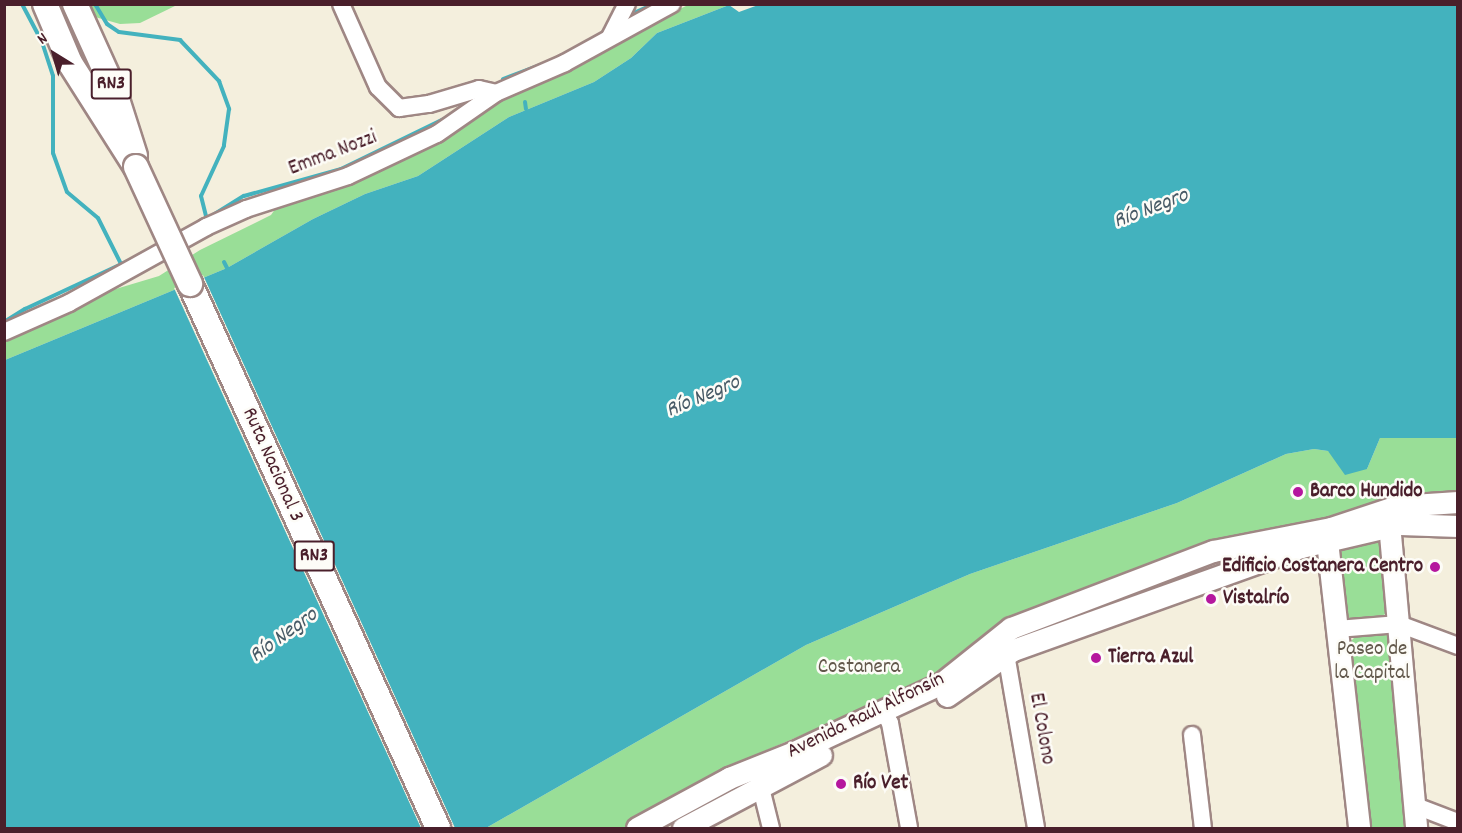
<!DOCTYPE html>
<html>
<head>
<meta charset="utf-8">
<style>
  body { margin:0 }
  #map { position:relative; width:1462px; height:833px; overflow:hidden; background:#f4efdd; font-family:Dekko,sans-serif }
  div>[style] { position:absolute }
  .green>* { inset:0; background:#99de97 }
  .water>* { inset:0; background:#43b2be }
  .pier>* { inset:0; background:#f4efdd }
  .stream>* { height:4px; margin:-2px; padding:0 2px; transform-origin:2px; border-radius:2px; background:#43b2be }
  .roads { filter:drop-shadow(2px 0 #9f8784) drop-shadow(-2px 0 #9f8784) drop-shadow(0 2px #9f8784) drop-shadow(0 -2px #9f8784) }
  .minor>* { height:16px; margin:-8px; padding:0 8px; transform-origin:8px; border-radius:8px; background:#fff }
  .major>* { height:21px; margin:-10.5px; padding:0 10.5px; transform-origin:10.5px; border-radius:10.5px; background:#fff }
  .highway>* { height:24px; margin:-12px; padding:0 12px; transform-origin:12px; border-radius:12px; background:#fff }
  .bridges { filter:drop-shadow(2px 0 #9f8784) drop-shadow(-2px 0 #9f8784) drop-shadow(0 2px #9f8784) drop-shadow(0 -2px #9f8784) }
  .highway-bridge>* { height:24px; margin:-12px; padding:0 12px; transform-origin:12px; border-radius:12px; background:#fff }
  .dots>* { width:16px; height:16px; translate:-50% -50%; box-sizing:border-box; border:3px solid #fdfcf7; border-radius:50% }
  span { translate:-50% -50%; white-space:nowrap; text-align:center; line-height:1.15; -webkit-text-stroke:5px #fdfcf7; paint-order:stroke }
  .shield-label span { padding:2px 4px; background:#fdfcf7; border:2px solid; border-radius:4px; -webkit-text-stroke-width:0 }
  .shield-label { font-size:20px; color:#4a1f2b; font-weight:700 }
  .street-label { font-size:21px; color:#4a1f2b }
  .poi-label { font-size:21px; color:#4a1f2b; font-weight:700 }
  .left { translate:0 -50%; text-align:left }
  .right { translate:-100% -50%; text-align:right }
  .park-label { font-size:21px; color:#62584b }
  .water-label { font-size:22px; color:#475a66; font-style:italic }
  .frame { position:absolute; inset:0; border:6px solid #4a1f2b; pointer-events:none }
  .north { position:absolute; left:24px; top:24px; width:60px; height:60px; -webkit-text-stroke:4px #fdfcf7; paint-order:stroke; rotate:323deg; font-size:16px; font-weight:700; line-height:24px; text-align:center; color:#4a1f2b }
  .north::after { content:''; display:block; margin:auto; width:21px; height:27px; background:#4a1f2b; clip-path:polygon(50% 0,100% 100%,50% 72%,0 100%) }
</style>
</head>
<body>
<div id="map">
  <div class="green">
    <i style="clip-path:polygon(56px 5px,66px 5px,108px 94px,99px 98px)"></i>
    <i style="clip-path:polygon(89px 5px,177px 5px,140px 23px,120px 24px,95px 17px)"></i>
    <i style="clip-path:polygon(688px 5px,729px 5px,657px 33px,631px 58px,594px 82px,509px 117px,418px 176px,365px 194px,313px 219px,227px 268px,5px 360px,5px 335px,69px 303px,159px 276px,200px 250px,271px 215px,280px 202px)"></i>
    <i style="clip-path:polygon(1380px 438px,1457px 438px,1457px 495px,1440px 494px,1010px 621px,939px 677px,755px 755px,624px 828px,486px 828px,806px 645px,970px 574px,1177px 503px,1286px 454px,1314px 449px,1328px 451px,1367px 469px)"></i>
    <i style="clip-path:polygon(1380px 538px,1388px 612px,1379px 618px,1350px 619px,1344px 610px,1341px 552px,1345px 546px)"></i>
    <i style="clip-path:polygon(1383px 632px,1391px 637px,1407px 828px,1368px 828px,1348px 644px,1357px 635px)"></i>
  </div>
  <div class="water">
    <i style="clip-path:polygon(761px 4px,1457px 5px,1457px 438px,1380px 438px,1367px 469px,1345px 475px,1328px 451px,1314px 449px,1286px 454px,1177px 503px,970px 574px,806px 645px,486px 828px,5px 828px,5px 360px,227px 268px,313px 219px,365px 194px,418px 176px,509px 117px,594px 82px,631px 58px,657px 33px,729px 5px,739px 12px)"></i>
  </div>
  <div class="pier">
    <i style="clip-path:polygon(203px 275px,455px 828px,421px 828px,174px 288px)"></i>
  </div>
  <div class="stream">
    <i style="left:22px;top:4px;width:43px;rotate:62.2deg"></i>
    <i style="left:42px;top:42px;width:36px;rotate:72deg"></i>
    <i style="left:53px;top:76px;width:77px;rotate:90deg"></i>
    <i style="left:53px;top:153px;width:41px;rotate:70.3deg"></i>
    <i style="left:67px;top:192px;width:40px;rotate:40deg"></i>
    <i style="left:98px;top:218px;width:51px;rotate:63.4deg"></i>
    <i style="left:95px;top:4px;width:23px;rotate:59deg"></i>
    <i style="left:107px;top:24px;width:14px;rotate:34deg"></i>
    <i style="left:119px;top:32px;width:62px;rotate:7.5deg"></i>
    <i style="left:180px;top:40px;width:57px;rotate:46.4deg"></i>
    <i style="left:219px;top:81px;width:30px;rotate:70deg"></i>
    <i style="left:229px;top:109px;width:37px;rotate:98deg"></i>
    <i style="left:224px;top:146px;width:55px;rotate:114.7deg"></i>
    <i style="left:201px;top:196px;width:25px;rotate:76deg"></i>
    <i style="left:636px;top:12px;width:20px;rotate:-24deg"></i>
    <i style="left:503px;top:79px;width:48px;rotate:-20.7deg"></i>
    <i style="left:525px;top:102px;width:7px;rotate:82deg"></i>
    <i style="left:213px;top:215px;width:36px;rotate:-32deg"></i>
    <i style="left:244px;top:196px;width:101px;rotate:-15.6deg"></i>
    <i style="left:341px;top:169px;width:117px;rotate:-25.9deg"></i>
    <i style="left:224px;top:262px;width:7px;rotate:63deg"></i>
    <i style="left:4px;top:322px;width:25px;rotate:-32deg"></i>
    <i style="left:25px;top:309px;width:116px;rotate:-25deg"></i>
  </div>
  <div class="roads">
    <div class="minor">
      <i style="left:341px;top:4px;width:91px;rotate:66deg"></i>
      <i style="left:378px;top:87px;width:30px;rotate:45deg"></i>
      <i style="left:399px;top:108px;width:30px;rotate:-8deg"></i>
      <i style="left:429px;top:104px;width:52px;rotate:-16.7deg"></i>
      <i style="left:479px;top:89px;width:17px;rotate:13deg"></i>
      <i style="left:610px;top:37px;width:37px;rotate:-63deg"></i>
      <i style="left:4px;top:332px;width:71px;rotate:-24deg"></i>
      <i style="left:69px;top:303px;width:157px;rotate:-29deg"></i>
      <i style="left:206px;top:227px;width:44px;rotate:-24.2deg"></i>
      <i style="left:246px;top:209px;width:107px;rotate:-17.9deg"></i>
      <i style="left:348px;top:176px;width:98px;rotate:-25.3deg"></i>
      <i style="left:437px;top:134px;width:72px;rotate:-34.8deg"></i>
      <i style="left:496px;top:93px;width:75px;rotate:-23.5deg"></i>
      <i style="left:565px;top:63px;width:122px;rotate:-28.9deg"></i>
      <i style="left:1337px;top:629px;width:62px;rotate:-4.6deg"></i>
      <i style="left:1399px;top:624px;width:63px;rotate:20.4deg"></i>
      <i style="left:999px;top:647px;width:10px;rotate:45deg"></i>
      <i style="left:1006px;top:654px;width:177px;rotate:80.2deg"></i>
      <i style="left:883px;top:711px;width:14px;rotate:60deg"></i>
      <i style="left:890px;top:723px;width:107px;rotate:79.7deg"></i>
      <i style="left:1192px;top:735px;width:94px;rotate:83.3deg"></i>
      <i style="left:758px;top:776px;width:54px;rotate:76deg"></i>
      <i style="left:1416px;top:806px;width:45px;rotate:20.9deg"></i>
    </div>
    <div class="major">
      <i style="left:1388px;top:512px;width:317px;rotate:84.9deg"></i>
      <i style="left:1331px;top:529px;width:13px;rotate:108deg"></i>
      <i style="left:1327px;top:541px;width:289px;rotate:83.6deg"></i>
      <i style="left:947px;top:696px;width:80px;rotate:-34.9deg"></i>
      <i style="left:1013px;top:650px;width:306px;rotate:-19.7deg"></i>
      <i style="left:1301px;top:547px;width:102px;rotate:-13.1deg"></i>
      <i style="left:1400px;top:524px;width:58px;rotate:2deg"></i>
      <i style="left:637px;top:828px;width:105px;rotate:-28.5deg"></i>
      <i style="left:729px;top:778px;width:70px;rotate:-21.8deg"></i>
      <i style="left:794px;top:752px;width:163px;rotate:-25deg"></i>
      <i style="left:942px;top:683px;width:88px;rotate:-38.6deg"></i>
      <i style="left:1011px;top:628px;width:216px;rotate:-20.9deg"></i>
      <i style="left:1213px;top:551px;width:120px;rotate:-11deg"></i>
      <i style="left:1331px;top:528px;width:70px;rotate:-18.4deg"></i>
      <i style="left:1397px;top:506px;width:61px;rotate:-3.8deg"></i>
      <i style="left:683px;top:828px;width:156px;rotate:-27.9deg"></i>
    </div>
    <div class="highway">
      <i style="left:45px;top:4px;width:64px;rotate:67deg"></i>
      <i style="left:70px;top:63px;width:123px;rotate:57.6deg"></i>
      <i style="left:75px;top:4px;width:94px;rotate:65.6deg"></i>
      <i style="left:114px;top:90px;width:69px;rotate:72.3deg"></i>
      <i style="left:190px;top:284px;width:598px;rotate:65.49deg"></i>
    </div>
  </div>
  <div class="bridges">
    <div class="highway-bridge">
      <i style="left:136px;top:167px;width:129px;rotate:65.2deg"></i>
    </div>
  </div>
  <div class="dots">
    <i style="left:1298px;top:492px;background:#b5179e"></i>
    <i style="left:1435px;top:567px;background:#b5179e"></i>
    <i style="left:1211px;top:599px;background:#b5179e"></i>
    <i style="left:1096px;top:658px;background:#b5179e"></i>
    <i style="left:841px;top:784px;background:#b5179e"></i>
  </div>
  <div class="shield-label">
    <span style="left:111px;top:84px">RN3</span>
    <span style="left:314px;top:556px">RN3</span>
  </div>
  <div class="street-label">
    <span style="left:333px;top:154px;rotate:-21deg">Emma Nozzi</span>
    <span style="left:272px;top:465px;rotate:66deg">Ruta Nacional 3</span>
    <span style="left:866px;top:716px;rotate:-26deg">Avenida Raúl Alfonsín</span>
    <span style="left:1041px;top:729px;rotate:80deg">El Colono</span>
  </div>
  <div class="poi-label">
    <span class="left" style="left:1310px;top:492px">Barco Hundido</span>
    <span class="right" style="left:1423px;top:567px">Edificio Costanera Centro</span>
    <span class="left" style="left:1223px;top:599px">Vistalrío</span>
    <span class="left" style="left:1108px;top:658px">Tierra Azul</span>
    <span class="left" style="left:853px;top:784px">Río Vet</span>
  </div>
  <div class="park-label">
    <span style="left:1372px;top:662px">Paseo de<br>la Capital</span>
    <span style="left:859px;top:668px">Costanera</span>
  </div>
  <div class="water-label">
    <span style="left:1151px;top:209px;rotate:-21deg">Río Negro</span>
    <span style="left:703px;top:397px;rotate:-23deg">Río Negro</span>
    <span style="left:284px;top:636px;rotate:-36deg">Río Negro</span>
  </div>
  <div class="frame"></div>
  <div class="north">N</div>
</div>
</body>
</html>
